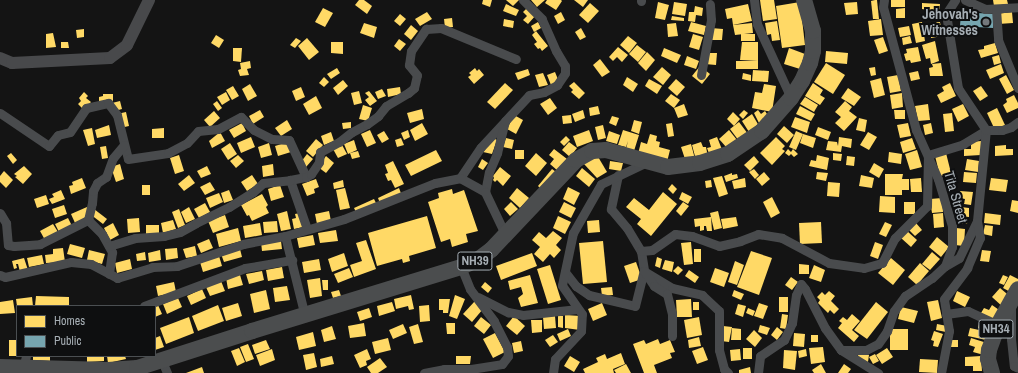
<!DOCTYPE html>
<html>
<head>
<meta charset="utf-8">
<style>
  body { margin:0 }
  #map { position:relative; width:1018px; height:373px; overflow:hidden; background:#141414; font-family:"Archivo Narrow",sans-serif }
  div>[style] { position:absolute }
  .homes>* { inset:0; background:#ffd966 }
  .public>* { inset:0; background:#76a5af }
  .street>* { height:9px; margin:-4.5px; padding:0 4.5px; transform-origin:4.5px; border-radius:4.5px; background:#494b4d }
  .secondary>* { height:12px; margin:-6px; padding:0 6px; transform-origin:6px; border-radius:6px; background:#48494b }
  .highway>* { height:16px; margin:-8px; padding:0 8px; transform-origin:8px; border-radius:8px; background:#4b4d4e }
  .dots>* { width:11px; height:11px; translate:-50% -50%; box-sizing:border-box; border:2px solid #0e0f10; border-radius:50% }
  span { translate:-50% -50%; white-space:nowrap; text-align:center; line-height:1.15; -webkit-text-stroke:4px #0e0f10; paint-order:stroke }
  .shield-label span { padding:1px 3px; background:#0e0f10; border:1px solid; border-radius:3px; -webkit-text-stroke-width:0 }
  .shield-label { font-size:13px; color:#a6aeb4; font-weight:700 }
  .poi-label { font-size:14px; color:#a6aeb4; font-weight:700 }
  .right { translate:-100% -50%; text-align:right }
  .street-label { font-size:14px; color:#a6aeb4 }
  .legend { position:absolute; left:16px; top:305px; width:140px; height:52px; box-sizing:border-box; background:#0e0f10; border:1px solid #4b4f52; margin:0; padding:5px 7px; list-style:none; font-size:12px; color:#a6aeb4 }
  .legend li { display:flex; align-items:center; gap:8px; height:20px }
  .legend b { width:20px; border:1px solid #4b4f52 }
</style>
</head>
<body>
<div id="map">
  <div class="homes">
    <i style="clip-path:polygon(359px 0,364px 0,372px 6px,367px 14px,355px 5px)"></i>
    <i style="clip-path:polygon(483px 0,492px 0,490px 7px,482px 4px)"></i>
    <i style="clip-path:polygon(506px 0,519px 0,513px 6px)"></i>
    <i style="clip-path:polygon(531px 0,545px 0,537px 7px)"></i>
    <i style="clip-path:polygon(547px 0,561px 0,562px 1px,556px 10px,545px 3px)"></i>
    <i style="clip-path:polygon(574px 0,588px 0,583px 7px)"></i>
    <i style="clip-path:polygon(760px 0,774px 0,777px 19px,763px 21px)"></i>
    <i style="clip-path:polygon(875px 0,877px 0,879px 19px,873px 19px,871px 1px)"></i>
    <i style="clip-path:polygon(891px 0,905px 0,905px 7px,891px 7px)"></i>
    <i style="clip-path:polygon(993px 0,1007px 0,1008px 4px,994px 6px)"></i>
    <i style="clip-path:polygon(658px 2px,669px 5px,665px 20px,655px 18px)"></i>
    <i style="clip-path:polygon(674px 2px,687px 4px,685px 16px,672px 14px)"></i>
    <i style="clip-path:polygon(800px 2px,805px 45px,782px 48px,776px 6px)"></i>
    <i style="clip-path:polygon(857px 2px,858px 14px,846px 15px,844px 3px)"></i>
    <i style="clip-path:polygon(590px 3px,599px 11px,588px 23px,579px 15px)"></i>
    <i style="clip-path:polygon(922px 3px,940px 4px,939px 15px,927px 14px,928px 10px,922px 9px)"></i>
    <i style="clip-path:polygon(506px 4px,519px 10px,516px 16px,503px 11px)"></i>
    <i style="clip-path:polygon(748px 4px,752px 21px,733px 25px,732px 18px,727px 19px,725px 9px)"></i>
    <i style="clip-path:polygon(695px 6px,703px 8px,702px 16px,696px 15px,695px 22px,688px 21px,689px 12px,694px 12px)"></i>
    <i style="clip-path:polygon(528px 7px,536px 15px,528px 24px,523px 20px,527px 16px,523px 12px)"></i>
    <i style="clip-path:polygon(323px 8px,333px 13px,325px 27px,315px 22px)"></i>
    <i style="clip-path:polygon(905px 8px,905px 18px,896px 18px,896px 9px)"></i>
    <i style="clip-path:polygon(427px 12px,432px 19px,420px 26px,415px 19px)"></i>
    <i style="clip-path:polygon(561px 12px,565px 20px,558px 24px,554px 16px)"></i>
    <i style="clip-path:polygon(1012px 12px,1013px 23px,998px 24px,997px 14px)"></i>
    <i style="clip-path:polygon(400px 14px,406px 19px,400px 26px,394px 21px)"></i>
    <i style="clip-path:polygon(672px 16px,684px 18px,684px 21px,671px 20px)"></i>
    <i style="clip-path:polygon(452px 18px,453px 27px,445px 28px,444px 19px)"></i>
    <i style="clip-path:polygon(504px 19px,514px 21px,513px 28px,503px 26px)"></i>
    <i style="clip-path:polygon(881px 19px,883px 35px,870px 36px,868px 21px)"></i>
    <i style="clip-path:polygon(777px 21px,780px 40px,772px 41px,771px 34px,767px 35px,765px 23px)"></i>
    <i style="clip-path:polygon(538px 22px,541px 28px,534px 32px,531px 26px)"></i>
    <i style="clip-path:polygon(691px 22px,706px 26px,704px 35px,688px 31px)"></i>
    <i style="clip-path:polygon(922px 22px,925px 41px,916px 43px,912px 24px)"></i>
    <i style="clip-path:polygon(940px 22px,942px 36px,931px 38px,930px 23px)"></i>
    <i style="clip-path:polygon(364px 23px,377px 27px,374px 38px,360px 33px)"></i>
    <i style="clip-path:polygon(676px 23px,678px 36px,668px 37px,667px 24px)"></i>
    <i style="clip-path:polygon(752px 23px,753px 33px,735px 35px,733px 25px)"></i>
    <i style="clip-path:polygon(411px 25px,418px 31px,411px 40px,404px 34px)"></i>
    <i style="clip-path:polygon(909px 26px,911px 35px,900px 37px,898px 28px)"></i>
    <i style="clip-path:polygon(581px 28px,586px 37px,580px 40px,575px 32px)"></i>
    <i style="clip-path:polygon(711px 28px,723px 29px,722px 40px,710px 40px)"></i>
    <i style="clip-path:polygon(84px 29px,84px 37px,77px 38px,76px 30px)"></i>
    <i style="clip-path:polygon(536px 31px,548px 46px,542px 51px,540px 48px,538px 49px,534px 44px,537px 42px,532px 35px)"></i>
    <i style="clip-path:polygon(53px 33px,56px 47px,46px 48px,46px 34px)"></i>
    <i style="clip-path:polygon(693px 34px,703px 37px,699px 50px,689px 47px)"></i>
    <i style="clip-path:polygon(741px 34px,755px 34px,755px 41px,741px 41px)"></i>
    <i style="clip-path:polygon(216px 35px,224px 40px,219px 48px,211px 43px)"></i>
    <i style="clip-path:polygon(628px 36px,637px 43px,629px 53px,620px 45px)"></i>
    <i style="clip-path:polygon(910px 36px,912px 43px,903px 45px,902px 38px)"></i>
    <i style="clip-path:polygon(883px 37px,888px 51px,879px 54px,874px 40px)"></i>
    <i style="clip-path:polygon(296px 38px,301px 41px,295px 48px,290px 45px)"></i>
    <i style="clip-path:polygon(307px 38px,319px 52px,309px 60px,298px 46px)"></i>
    <i style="clip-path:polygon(399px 39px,406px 44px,400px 51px,394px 46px)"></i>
    <i style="clip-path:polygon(935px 41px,939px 61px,931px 64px,930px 58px,926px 59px,922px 45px)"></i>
    <i style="clip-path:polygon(61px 42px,68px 42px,69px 48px,61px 48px)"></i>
    <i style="clip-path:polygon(331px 42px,343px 42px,343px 54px,331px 53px)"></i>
    <i style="clip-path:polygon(742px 42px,758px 42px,758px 61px,740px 60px)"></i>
    <i style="clip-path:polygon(995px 43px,998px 53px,981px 58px,978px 50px,984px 49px,984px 46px)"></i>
    <i style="clip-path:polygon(637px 45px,646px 52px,638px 62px,629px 54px)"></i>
    <i style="clip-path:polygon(618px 47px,628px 55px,622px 62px,617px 57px,613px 61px,609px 57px)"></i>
    <i style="clip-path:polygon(918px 47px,921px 61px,911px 63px,910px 60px,906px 61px,904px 54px,907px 53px,906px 49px)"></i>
    <i style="clip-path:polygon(233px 48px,242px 48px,241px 62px,233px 61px)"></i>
    <i style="clip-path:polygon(664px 48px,681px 55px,677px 63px,661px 56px)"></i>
    <i style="clip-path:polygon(789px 48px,805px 54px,800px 69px,784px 64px)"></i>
    <i style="clip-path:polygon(826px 51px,848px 53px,847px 64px,825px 62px)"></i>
    <i style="clip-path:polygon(647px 52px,655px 60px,646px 71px,638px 63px)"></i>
    <i style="clip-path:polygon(706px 53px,717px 53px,716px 65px,705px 64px)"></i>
    <i style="clip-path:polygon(999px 55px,1001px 63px,994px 65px,992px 57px)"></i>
    <i style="clip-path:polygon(687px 56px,699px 61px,696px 69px,684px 65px)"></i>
    <i style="clip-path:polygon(600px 59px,610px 72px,602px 77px,593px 65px)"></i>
    <i style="clip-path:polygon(250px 61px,251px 68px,247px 69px,249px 75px,240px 76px,238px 70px,241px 69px,240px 63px)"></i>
    <i style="clip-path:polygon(736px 61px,758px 61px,758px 69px,736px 69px)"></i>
    <i style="clip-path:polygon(826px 63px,845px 75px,833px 94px,814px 82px)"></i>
    <i style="clip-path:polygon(941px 63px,943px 76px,930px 76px,929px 68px,933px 67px,932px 64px)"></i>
    <i style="clip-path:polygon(1001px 64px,1004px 73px,990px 79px,986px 70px)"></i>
    <i style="clip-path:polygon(700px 66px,710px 74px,702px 84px,692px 76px)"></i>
    <i style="clip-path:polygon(662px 67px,671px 75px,663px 85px,653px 77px)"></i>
    <i style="clip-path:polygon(875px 67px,876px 75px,871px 76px,869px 68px)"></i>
    <i style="clip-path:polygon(337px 68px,340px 73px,331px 79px,327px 74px)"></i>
    <i style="clip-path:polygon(475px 68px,477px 71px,479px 69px,484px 75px,474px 84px,468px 77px,471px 75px,469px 73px)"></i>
    <i style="clip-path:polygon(528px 69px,530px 75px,518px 80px,515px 73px)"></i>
    <i style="clip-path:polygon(753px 70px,769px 71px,768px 82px,752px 81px)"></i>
    <i style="clip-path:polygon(918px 71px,920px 79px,911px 81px,909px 73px)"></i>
    <i style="clip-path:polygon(555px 72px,559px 82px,551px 85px,547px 75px)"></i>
    <i style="clip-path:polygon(543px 73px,548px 85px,539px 87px,535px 75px)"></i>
    <i style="clip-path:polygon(743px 73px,751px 75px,751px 81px,742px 79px)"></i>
    <i style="clip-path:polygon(898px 75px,901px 91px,890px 93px,887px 77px)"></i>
    <i style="clip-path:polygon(1006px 75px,1014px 90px,1007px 94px,999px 79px)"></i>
    <i style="clip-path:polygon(324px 77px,329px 82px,324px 87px,319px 83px)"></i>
    <i style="clip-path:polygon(627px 77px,638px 84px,633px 92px,623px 85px)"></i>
    <i style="clip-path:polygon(881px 78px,885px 95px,874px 98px,870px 81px)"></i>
    <i style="clip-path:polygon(649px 79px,662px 86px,657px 94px,645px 86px)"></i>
    <i style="clip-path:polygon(676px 79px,685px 87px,677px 96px,668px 88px)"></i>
    <i style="clip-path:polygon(343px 80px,348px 86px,338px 95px,333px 88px)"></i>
    <i style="clip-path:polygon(574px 82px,585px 93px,579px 99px,571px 92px,573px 90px,569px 86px)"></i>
    <i style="clip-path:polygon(505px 83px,513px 90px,495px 109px,487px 102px)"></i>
    <i style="clip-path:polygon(813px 83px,823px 90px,820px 95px,825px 98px,820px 105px,805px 96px)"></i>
    <i style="clip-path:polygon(950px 83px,956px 96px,941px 103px,937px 95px,944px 91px,942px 87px)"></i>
    <i style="clip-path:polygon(250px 84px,257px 96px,248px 101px,242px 89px)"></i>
    <i style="clip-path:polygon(764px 84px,776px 86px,772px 112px,752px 108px,755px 92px,762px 93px)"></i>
    <i style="clip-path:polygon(233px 86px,239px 96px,232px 100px,226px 90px)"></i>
    <i style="clip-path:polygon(981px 86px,988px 96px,980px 101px,973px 91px)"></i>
    <i style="clip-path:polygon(301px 87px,305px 97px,296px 101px,292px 91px)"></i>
    <i style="clip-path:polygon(400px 87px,401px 94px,388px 97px,387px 89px)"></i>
    <i style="clip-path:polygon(848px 88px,861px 97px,854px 106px,841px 98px)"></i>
    <i style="clip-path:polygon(382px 89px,386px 96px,378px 99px,375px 92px)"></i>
    <i style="clip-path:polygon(359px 91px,362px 103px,354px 105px,351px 93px)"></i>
    <i style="clip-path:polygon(369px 91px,377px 101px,370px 106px,365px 100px,369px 97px,365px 93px)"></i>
    <i style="clip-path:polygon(84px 92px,88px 96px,86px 98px,91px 102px,84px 110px,78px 104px,81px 101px,79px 98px)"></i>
    <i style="clip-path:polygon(226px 92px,230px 100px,222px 105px,217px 97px)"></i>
    <i style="clip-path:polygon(902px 93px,903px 107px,892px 109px,890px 95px)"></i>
    <i style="clip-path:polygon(103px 94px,113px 94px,113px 102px,99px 102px,99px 97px,103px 96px)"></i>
    <i style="clip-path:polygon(671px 94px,680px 100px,674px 108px,665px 101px)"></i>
    <i style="clip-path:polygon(1014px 95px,1018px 103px,1018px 108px,1007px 113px,1003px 105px,1007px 102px,1006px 99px)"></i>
    <i style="clip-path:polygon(316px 96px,322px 108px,309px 115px,303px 104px)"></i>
    <i style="clip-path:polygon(805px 97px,818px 105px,814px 112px,800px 104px)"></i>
    <i style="clip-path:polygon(550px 98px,557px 108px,548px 115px,540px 104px)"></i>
    <i style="clip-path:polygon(120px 101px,122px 109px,115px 111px,112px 103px)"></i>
    <i style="clip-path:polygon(217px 101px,222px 108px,218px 111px,213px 104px)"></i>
    <i style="clip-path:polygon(845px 101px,852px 107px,849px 111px,857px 117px,844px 131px,835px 123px,841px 117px,835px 112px)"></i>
    <i style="clip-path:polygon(684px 104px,688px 115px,678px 118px,674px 108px)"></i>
    <i style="clip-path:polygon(928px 104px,930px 120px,918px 121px,915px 106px)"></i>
    <i style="clip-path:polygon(963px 104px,969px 116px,958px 122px,952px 109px)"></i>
    <i style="clip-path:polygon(363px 105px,372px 108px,368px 121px,359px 119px)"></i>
    <i style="clip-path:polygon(598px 106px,600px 114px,590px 116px,589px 108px)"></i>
    <i style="clip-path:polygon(800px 106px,815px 114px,811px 121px,796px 114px)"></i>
    <i style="clip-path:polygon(997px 108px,1005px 125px,995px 130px,987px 113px)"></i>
    <i style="clip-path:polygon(422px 109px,424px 119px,410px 123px,407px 113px)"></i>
    <i style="clip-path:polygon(260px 110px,264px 117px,253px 124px,249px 116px)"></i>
    <i style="clip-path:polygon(583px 110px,585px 118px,575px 122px,572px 114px)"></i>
    <i style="clip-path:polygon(744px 110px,748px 113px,743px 119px,739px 115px)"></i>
    <i style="clip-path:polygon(758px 110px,761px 114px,765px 111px,769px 117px,760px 125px,754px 113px)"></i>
    <i style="clip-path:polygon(894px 110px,905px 110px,905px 119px,895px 119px)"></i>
    <i style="clip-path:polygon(214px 111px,220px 118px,210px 127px,204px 120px)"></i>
    <i style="clip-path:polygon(126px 112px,129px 126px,120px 128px,117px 114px)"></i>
    <i style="clip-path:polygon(733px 112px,740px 119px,734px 126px,727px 119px)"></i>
    <i style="clip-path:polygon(952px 113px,954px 131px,945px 132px,943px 114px)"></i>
    <i style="clip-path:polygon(752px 114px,759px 126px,749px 132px,742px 121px)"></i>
    <i style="clip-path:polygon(514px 115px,523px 120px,516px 134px,507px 129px)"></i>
    <i style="clip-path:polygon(571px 115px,572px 123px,563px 124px,562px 116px)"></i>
    <i style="clip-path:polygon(612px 116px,619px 118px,616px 126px,609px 123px)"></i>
    <i style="clip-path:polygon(795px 117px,810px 122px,807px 133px,791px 127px)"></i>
    <i style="clip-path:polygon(859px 118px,867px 120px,865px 132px,856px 130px)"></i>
    <i style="clip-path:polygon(287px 120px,292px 129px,281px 136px,275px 128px)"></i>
    <i style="clip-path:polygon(634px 120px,642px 122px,639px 134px,631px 131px)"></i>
    <i style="clip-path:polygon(351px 122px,351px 128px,343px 129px,342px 123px)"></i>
    <i style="clip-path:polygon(739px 122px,748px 134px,739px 141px,730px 129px)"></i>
    <i style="clip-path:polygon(242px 123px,246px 131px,234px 138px,229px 130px)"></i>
    <i style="clip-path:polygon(422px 123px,428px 134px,415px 141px,410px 130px)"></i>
    <i style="clip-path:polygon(672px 123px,674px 136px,668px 137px,666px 124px)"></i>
    <i style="clip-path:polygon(908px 123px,911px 136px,900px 138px,897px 125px)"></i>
    <i style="clip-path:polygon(931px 123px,933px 133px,925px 135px,923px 125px)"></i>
    <i style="clip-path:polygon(109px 125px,111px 135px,97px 138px,95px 130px)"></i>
    <i style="clip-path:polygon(603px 125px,606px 138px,598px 140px,595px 127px)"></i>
    <i style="clip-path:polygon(784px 126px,794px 135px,787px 143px,777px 134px)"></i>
    <i style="clip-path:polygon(818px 127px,831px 132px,828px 140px,815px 135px)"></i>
    <i style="clip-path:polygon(92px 128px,95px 144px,88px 146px,83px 130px)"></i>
    <i style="clip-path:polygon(164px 128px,164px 138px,152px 138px,152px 129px)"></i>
    <i style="clip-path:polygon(370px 130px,376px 143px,367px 147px,361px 134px)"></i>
    <i style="clip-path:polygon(408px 130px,410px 137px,404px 140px,401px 133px)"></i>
    <i style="clip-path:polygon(589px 130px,593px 141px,577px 147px,573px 136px)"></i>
    <i style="clip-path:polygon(623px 130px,639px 135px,634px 151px,626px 149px,628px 141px,626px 147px,618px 145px)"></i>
    <i style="clip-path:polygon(729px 130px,737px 140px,727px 148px,719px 139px)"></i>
    <i style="clip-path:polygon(384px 131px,389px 139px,382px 143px,377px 135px)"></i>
    <i style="clip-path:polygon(609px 131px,620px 135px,617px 144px,606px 141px)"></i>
    <i style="clip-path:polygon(796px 131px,803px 134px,796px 150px,789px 147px)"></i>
    <i style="clip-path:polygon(220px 132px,225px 141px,212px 148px,209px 141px)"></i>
    <i style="clip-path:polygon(331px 132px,334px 141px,324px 145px,321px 136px)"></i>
    <i style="clip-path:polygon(868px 132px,877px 137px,869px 150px,860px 145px)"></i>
    <i style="clip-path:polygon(650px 134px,657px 136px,656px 141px,660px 142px,659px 147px,670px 150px,667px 162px,638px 154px,641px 142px,647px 144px)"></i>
    <i style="clip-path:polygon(803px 134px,816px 138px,813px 148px,800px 143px)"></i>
    <i style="clip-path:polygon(566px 136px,570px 140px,564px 146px,560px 142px)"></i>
    <i style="clip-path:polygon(251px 137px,255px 147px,241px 153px,237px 143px)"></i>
    <i style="clip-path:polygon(717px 137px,723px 152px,710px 156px,707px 148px,711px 147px,709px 140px)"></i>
    <i style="clip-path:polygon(776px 137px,785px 146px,782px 149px,785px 151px,772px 165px,760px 153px)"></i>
    <i style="clip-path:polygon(839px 137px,852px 139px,851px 148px,842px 146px,841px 152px,826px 150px,828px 141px,837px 142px,838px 146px)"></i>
    <i style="clip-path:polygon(401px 138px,404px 145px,397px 147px,395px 140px)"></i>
    <i style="clip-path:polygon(493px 138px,497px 140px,492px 154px,483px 152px)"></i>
    <i style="clip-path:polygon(506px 138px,514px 140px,512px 149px,503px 147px)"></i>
    <i style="clip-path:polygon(912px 138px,916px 149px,903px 153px,900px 142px)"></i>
    <i style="clip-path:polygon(316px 139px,323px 145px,313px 157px,306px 151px)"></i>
    <i style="clip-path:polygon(354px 140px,357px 150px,348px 154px,344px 144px)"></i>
    <i style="clip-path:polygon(981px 141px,981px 155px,964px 156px,964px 149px,971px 149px,971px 142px)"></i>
    <i style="clip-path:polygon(288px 142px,291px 152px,278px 156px,275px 146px)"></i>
    <i style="clip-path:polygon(569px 142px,577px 148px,570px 157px,562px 150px)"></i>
    <i style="clip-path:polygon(701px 142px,703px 147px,706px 147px,708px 157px,696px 160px,692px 145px)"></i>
    <i style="clip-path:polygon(230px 143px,237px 154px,228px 160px,221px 149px)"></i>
    <i style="clip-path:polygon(269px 143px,272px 155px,261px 158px,258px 147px)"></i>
    <i style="clip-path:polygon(691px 144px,695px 159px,686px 162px,681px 147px)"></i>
    <i style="clip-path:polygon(342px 145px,347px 154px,338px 158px,333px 149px)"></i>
    <i style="clip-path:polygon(1006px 145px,1006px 149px,1013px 149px,1013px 155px,995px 156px,995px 146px)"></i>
    <i style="clip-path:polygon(106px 146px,108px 158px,102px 159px,100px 147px)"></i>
    <i style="clip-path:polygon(554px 149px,567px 159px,558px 171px,550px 164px,554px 159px,549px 155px)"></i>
    <i style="clip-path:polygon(788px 149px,791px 152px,793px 149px,798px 154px,794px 157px,791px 154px,789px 156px,785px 153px)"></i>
    <i style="clip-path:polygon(436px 150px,442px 161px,411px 176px,405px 165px)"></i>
    <i style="clip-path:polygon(515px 150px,524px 150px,524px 159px,515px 159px)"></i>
    <i style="clip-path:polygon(917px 150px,922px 167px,910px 170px,905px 154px)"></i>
    <i style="clip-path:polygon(358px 151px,360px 157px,352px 159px,350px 153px)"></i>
    <i style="clip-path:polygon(889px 152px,902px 154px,901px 164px,888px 162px)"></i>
    <i style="clip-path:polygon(11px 153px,17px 160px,13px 164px,7px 156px)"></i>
    <i style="clip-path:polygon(536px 153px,547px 163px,536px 176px,525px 166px)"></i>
    <i style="clip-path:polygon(833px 153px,842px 154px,841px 161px,833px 160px)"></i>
    <i style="clip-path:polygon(946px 153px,951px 173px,940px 176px,935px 156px)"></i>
    <i style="clip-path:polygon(307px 154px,313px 159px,306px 167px,301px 162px)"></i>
    <i style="clip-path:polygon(179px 155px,184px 171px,175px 174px,170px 158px)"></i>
    <i style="clip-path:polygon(238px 155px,244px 161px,236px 168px,230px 161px)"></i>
    <i style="clip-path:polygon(597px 155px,607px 172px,597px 178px,584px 164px)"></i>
    <i style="clip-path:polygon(817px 155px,829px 158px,827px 170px,809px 166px,811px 160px,816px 161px)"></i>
    <i style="clip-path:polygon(326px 156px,334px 163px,326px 173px,318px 167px)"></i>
    <i style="clip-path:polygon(754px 156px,759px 162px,750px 171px,744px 165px)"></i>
    <i style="clip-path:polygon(847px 156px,855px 157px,854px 166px,846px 165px)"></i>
    <i style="clip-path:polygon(482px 159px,488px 163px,483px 170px,478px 167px)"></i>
    <i style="clip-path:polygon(967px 159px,979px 161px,978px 172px,965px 170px)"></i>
    <i style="clip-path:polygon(393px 161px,404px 184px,395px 188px,391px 180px,388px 181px,385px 174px,388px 173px,385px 165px)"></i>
    <i style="clip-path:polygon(610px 161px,623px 163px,621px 171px,609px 169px)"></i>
    <i style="clip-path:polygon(874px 163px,884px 169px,879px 178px,869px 172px)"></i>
    <i style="clip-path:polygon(120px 164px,124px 179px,116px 182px,111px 167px)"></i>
    <i style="clip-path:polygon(273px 164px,274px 175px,263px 177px,262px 166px)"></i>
    <i style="clip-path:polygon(24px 166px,32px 174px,23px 184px,15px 177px,17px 176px,14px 174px)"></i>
    <i style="clip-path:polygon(207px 166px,211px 174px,201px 178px,197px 171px)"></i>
    <i style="clip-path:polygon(500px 167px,511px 176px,503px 186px,497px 180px,495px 182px,493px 180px,494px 178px,493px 176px)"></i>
    <i style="clip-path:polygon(582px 168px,595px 179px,589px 187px,576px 176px)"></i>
    <i style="clip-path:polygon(552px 169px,559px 174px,544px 192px,538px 186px)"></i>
    <i style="clip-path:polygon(754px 169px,759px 175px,755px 179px,749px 172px)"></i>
    <i style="clip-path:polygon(4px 171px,13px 180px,6px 188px,0 182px,0 176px)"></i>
    <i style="clip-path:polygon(764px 172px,770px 179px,762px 186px,756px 179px)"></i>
    <i style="clip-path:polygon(817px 172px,828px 173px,826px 181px,816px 179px)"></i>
    <i style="clip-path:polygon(964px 172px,977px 173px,976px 183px,963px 182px)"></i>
    <i style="clip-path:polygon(732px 173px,732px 175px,737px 174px,738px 178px,726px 182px,724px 176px)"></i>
    <i style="clip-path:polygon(885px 174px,903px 174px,902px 179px,909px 179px,909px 190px,902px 190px,902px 195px,885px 195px)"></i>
    <i style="clip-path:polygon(189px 175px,195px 183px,184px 191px,178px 184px)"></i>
    <i style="clip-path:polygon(252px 175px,258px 184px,247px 191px,241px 182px)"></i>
    <i style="clip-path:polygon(861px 175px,874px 178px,872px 188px,859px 186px)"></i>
    <i style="clip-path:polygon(722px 176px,728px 194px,719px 197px,713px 178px)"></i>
    <i style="clip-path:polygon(82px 178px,86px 188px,71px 194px,69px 186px,73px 185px,72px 182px)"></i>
    <i style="clip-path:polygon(745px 178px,746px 187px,734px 189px,732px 181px)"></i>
    <i style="clip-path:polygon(921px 178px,922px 192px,911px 192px,910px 179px)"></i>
    <i style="clip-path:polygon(991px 178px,1008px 180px,1006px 192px,989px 190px)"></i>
    <i style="clip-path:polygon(316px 179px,319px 187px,314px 189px,315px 193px,307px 196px,302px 184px)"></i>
    <i style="clip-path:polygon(343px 180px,344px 187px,334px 189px,333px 183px)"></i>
    <i style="clip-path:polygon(711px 180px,712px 187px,706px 188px,705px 181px)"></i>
    <i style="clip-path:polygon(210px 182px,215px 190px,205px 195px,200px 187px)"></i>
    <i style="clip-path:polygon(828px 182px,840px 183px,839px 197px,827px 196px)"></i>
    <i style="clip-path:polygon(672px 184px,677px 189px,673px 194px,668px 189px)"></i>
    <i style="clip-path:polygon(142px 185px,150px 185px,150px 195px,142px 195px)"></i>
    <i style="clip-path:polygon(280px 185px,284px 197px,271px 201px,268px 189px)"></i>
    <i style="clip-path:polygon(568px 187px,580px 193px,574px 205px,563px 199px)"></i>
    <i style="clip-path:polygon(345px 188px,350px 208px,340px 210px,336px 190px)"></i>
    <i style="clip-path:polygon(399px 188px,402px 196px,381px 206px,378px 198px)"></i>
    <i style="clip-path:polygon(517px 188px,529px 198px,520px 208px,509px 198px)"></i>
    <i style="clip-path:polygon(452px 189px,453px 194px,464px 190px,478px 231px,466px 234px,468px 242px,452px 247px,450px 239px,441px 242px,428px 202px,439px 198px,438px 193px)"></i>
    <i style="clip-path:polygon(61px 190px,65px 199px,52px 204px,49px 199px,54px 197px,52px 194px)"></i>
    <i style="clip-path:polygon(229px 190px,233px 200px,224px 203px,221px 193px)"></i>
    <i style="clip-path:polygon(960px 191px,973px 192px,971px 205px,964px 204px,965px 199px,959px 198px)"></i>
    <i style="clip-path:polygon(663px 192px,677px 204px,651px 236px,637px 224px,641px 219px,626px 207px,634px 198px,649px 210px)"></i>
    <i style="clip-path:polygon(682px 192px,692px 197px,688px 204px,679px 199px)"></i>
    <i style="clip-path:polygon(219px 193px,223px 202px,210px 208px,206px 198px)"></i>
    <i style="clip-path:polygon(262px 194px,268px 205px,266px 207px,269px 213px,252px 221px,249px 215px,247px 216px,241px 205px)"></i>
    <i style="clip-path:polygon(46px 195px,49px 204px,37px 208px,34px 199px)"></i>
    <i style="clip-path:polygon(880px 196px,895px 197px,895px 213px,879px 212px)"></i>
    <i style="clip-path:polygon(772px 197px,780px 213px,771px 218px,763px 202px)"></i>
    <i style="clip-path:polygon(942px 198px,943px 212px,932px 213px,930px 199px)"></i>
    <i style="clip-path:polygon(374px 199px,378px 207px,358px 216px,354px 208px)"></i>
    <i style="clip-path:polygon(1012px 200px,1018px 201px,1018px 213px,1010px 211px)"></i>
    <i style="clip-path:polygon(511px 202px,518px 209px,510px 216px,504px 209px)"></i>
    <i style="clip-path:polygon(564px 202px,576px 208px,571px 218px,559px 212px)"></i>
    <i style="clip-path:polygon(683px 202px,689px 206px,681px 216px,676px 211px)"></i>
    <i style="clip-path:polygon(904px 202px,915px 202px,915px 214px,904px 214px)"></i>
    <i style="clip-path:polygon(205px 203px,210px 212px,199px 218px,194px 209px)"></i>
    <i style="clip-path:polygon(64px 205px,67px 214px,55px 218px,52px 209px)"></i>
    <i style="clip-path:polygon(87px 207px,91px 216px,75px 223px,71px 214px)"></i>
    <i style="clip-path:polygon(189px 207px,195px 219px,186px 223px,181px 212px)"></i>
    <i style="clip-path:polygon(961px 207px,969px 208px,969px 217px,960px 216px)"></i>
    <i style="clip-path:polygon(94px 209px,107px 219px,103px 224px,90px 214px)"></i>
    <i style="clip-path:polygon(179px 209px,185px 225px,178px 228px,172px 212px)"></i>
    <i style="clip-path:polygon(287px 211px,291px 229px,281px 231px,277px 214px)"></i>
    <i style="clip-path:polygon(329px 211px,331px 221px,317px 224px,315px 214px)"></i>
    <i style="clip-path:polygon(718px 211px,722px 228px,714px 230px,710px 213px)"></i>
    <i style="clip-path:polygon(300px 213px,303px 227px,294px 229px,292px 219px,296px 218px,295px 214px)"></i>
    <i style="clip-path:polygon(943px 213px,944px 227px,934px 228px,933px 214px)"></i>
    <i style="clip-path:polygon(985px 213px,1001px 215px,1000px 225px,984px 223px)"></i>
    <i style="clip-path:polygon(225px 215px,229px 227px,213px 233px,208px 221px)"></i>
    <i style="clip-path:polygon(427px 216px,436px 248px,409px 256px,410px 261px,403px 263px,402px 259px,377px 266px,368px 233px)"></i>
    <i style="clip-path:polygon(558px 216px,571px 222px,565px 234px,553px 228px)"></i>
    <i style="clip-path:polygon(711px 217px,712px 231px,707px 231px,706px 226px,704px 226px,704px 230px,700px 231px,700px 226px,695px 227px,694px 219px)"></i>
    <i style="clip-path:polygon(736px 217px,738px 226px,723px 229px,721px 219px)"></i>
    <i style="clip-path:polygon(959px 217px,968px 218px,967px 224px,958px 223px)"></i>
    <i style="clip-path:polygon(68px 218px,72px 226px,59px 232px,55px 224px)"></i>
    <i style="clip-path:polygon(139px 218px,140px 232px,128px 233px,127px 219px)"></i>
    <i style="clip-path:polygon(173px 220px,176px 229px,163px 233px,161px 223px)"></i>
    <i style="clip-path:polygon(599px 220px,600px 232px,588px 233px,587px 221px)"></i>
    <i style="clip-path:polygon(277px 221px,278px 232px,264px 233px,263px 222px)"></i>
    <i style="clip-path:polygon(821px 222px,822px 243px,800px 244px,799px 223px)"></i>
    <i style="clip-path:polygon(885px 222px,892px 225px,886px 237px,879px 234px)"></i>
    <i style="clip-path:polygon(113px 223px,119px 235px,110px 240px,104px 228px)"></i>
    <i style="clip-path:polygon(260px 223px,262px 235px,245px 238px,243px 226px)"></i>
    <i style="clip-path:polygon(916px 223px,922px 230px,915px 236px,909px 230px)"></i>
    <i style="clip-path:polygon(53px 224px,58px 232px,45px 240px,40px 231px)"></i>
    <i style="clip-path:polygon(146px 225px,159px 225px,159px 234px,146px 234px)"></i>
    <i style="clip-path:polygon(985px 225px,993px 226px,992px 236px,983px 234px)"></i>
    <i style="clip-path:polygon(238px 228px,241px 241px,219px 247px,216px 234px)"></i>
    <i style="clip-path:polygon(956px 228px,965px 229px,964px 246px,955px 245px)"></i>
    <i style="clip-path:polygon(336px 230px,338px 241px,320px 243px,318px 233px)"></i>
    <i style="clip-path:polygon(553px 231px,562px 238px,556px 245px,561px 250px,554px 258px,550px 254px,543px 262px,534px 254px,540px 247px,532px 240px,539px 232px,546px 238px)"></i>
    <i style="clip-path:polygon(907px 231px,917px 240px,911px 247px,901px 238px)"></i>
    <i style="clip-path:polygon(313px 235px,315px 245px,299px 248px,297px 238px)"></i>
    <i style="clip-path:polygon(937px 237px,949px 247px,941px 257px,929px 247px)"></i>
    <i style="clip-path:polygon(209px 239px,213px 248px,201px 253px,197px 244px)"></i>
    <i style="clip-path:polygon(366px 240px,376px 269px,354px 277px,350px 265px,362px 261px,356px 243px)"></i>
    <i style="clip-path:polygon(281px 241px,282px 249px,262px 251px,261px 242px)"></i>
    <i style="clip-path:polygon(603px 241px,607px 282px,583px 284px,579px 243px)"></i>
    <i style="clip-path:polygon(691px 242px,693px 264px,684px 265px,681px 243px)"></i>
    <i style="clip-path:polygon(875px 242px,883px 245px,878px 259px,870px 256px)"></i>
    <i style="clip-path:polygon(70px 244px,85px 248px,82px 258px,67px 254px)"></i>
    <i style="clip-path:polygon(195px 246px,197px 256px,186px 258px,183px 249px)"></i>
    <i style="clip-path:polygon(63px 248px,65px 262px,46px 263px,45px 255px,53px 254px,53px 249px)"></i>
    <i style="clip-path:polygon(177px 248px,178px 258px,166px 260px,165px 249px)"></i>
    <i style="clip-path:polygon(240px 249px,242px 257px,224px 262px,221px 254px)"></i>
    <i style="clip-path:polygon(694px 249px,701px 249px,701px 262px,694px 262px)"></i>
    <i style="clip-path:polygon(89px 250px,105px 254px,102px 264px,87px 260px)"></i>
    <i style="clip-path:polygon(160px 250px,161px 260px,149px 262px,148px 253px)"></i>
    <i style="clip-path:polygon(982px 250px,991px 251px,989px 262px,980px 261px)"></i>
    <i style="clip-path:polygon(751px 251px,772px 258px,759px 295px,737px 287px)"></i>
    <i style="clip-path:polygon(145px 252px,146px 260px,137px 261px,136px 254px)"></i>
    <i style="clip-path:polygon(932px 252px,940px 259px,930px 270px,922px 264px)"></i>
    <i style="clip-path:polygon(344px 253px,348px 266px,332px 272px,328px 259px)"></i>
    <i style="clip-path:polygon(532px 253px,537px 266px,501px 280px,496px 266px)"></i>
    <i style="clip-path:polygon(42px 255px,44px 264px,29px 267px,27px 258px)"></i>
    <i style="clip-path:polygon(219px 256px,222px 266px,203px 272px,200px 262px)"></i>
    <i style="clip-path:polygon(657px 257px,662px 259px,660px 268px,655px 266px)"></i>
    <i style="clip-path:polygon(24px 258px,28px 270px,20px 272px,18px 264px,16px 264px,17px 268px,14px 269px,12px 261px)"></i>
    <i style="clip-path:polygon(891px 258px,905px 270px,893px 285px,878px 273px)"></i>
    <i style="clip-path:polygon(130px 259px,132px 269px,117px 273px,115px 263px)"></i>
    <i style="clip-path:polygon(319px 259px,321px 270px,304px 273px,302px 262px)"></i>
    <i style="clip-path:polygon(665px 260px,674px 262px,672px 272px,662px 269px)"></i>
    <i style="clip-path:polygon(735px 261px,744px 265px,737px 285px,728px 282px)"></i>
    <i style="clip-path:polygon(636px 262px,642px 279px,630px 283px,624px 266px)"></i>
    <i style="clip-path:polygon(920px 263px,929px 271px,917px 285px,908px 277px)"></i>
    <i style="clip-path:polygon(799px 264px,809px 265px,809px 274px,799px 274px)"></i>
    <i style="clip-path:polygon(550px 265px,561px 300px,548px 304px,537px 269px)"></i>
    <i style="clip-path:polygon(814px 265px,825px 270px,821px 282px,809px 278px)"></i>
    <i style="clip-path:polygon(678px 266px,683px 270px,678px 275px,673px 271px)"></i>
    <i style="clip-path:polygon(282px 267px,284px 278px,268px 281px,266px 270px)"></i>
    <i style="clip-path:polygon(349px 268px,353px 277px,338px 283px,334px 274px)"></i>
    <i style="clip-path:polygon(715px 268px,729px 273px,724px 287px,710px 282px)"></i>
    <i style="clip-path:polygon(689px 270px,699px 277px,695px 283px,685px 276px)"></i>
    <i style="clip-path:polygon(262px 271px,264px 280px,249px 284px,246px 274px)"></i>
    <i style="clip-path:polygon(240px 275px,243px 285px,228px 289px,226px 278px)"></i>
    <i style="clip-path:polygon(530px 275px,538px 303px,521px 307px,518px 298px,523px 294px,521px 287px,510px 290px,508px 281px)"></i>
    <i style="clip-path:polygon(1003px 275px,1008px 277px,1004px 285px,999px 283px)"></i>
    <i style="clip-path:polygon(1010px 275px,1018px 279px,1018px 286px,1014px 294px,1003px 288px)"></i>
    <i style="clip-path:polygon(791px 277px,798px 282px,792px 290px,785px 285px)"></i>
    <i style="clip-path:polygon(320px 278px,322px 296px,310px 298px,307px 280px)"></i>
    <i style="clip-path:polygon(322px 280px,328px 280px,328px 290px,323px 290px)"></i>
    <i style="clip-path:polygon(221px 281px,225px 291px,210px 296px,206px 287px)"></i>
    <i style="clip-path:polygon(174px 282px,176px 292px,158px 296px,156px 286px)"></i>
    <i style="clip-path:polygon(485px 282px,492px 288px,488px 293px,481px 287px)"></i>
    <i style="clip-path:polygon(287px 286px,290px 300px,275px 302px,273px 288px)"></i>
    <i style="clip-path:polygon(612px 287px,613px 295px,602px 296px,601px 288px)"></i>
    <i style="clip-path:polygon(1000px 288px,1013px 299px,1004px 308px,992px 297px)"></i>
    <i style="clip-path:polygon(202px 289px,206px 298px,191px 305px,187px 296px)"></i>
    <i style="clip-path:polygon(266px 290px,270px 309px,254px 313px,250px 294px)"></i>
    <i style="clip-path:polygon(339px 290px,341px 296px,333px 298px,331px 292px)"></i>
    <i style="clip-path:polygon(734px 290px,744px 294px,741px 300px,732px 296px)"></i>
    <i style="clip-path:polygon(829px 291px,835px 296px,831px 301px,839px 309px,834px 314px,830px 310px,828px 313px,818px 303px,820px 300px,817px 297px,822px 292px,825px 295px)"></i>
    <i style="clip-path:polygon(957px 291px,970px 297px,965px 307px,953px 301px)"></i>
    <i style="clip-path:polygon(411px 295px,414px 309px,409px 310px,408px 306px,396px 309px,394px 299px)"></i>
    <i style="clip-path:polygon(455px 295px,465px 299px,457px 319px,449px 316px)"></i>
    <i style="clip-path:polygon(36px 296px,69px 297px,69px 306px,35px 306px)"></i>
    <i style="clip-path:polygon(32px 297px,33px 306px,17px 306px,16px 299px)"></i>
    <i style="clip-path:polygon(779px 297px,788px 297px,788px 312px,779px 312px)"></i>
    <i style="clip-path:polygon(178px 298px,182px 307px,167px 314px,163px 304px)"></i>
    <i style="clip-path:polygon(439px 299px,450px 299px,448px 313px,443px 313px,443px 310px,439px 310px)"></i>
    <i style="clip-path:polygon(691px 299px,692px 317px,677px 317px,676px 300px)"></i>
    <i style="clip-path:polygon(13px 300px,15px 313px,0 314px,0 302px)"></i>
    <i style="clip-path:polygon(938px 300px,942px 318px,931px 321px,927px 302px)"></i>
    <i style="clip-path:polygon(475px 301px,483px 309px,472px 322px,463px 314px)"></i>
    <i style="clip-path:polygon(392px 302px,395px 311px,379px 316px,377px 306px)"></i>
    <i style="clip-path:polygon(693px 302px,699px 302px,699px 310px,693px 310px)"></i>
    <i style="clip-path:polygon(876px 302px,888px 312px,867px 339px,854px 330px)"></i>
    <i style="clip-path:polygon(238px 303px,242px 316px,226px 321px,222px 308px)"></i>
    <i style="clip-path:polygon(602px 303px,607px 315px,593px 321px,588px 309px)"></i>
    <i style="clip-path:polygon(759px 303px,768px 306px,763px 319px,754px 316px)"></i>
    <i style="clip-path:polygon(738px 304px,746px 306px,743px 317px,735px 314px)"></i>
    <i style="clip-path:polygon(158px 305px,162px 314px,155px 317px,155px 306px)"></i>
    <i style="clip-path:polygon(218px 305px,224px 321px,198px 331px,192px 316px)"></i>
    <i style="clip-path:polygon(429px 305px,430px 321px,420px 322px,419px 306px)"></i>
    <i style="clip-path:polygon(992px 305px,1002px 312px,995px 322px,981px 313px,984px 308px,989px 310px)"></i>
    <i style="clip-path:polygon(901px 307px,918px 311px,914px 323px,898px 319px)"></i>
    <i style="clip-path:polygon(369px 308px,372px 317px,360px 321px,357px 312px)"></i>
    <i style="clip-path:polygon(748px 308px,755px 311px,753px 316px,746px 313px)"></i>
    <i style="clip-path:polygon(782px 314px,788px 315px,786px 329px,780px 328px)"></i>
    <i style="clip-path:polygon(852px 314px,860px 321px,852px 330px,859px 336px,854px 342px,838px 328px,842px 323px,839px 321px,843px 317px,847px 320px)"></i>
    <i style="clip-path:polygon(565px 315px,581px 316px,580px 330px,565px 328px)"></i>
    <i style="clip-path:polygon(514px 316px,525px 326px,517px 335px,506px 326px)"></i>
    <i style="clip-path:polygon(555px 316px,556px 328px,544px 329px,543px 317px)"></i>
    <i style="clip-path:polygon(558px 316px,563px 316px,563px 328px,558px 327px)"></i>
    <i style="clip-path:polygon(189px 317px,194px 333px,166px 344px,160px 328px)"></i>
    <i style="clip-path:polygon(481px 317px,491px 325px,484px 334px,474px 326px)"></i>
    <i style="clip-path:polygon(699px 317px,702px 335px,687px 338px,684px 320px)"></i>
    <i style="clip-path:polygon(531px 320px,542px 320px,542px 332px,532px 333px)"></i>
    <i style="clip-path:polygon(980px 320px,992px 324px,990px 331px,978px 328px)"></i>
    <i style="clip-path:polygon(364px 323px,366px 336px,350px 338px,348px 326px)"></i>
    <i style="clip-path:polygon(446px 323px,455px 323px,455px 334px,447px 334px)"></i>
    <i style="clip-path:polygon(403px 324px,407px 333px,393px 339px,389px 330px)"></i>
    <i style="clip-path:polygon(418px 324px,423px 342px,414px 344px,409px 327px)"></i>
    <i style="clip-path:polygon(937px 324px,947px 326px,946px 332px,936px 330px)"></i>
    <i style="clip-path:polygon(760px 325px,770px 328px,767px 335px,758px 332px)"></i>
    <i style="clip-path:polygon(332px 326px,336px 339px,324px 342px,321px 330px)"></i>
    <i style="clip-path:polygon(723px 326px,732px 327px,729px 342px,721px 341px)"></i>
    <i style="clip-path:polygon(777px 327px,783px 332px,777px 340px,771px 335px)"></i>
    <i style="clip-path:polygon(732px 328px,741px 329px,741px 340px,731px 340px)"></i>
    <i style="clip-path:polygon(970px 328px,988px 332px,986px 340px,968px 336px)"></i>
    <i style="clip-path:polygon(568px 329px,571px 336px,560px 341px,557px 334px)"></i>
    <i style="clip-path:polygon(890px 329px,908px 329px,908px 350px,890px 350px)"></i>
    <i style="clip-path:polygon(754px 330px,762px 338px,755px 347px,746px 339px)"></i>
    <i style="clip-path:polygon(934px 331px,943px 334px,938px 347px,933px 346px,934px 341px,931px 340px)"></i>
    <i style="clip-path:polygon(313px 332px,316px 346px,299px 350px,296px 337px)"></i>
    <i style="clip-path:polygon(495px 333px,505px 352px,493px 358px,483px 339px)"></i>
    <i style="clip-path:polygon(794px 333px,805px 334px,804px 347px,793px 346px)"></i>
    <i style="clip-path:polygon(553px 335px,558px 342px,550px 347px,545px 340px)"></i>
    <i style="clip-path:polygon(811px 335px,818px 335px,818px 342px,811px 342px)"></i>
    <i style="clip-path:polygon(160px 336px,164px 347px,155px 350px,155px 338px)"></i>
    <i style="clip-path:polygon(699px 337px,701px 346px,689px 348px,688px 340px)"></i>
    <i style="clip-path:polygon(388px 338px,391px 350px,375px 354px,372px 342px)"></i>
    <i style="clip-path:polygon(971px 338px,987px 343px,984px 355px,973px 352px,975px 347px,969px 345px)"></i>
    <i style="clip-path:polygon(658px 339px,660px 344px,670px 340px,675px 352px,670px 353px,672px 358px,654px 365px,657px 373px,644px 373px,633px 344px,644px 340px,646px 344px)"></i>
    <i style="clip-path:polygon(9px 340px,17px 340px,17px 356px,9px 356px)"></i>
    <i style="clip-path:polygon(266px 340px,270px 349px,255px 354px,252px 345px)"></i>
    <i style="clip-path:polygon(950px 340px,958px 340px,958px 347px,950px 347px)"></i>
    <i style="clip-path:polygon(521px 341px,523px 351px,514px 353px,512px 343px)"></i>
    <i style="clip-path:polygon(248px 344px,254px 359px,246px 362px,240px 347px)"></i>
    <i style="clip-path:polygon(703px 347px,708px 360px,697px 364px,692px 351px)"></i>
    <i style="clip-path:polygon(823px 347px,825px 362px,811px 364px,809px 348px)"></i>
    <i style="clip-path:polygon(239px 348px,245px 362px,237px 366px,231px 351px)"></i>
    <i style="clip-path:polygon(743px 348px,752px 348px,752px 359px,743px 359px)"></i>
    <i style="clip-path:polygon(887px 348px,893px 357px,882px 364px,876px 355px)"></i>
    <i style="clip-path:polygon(272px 349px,275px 360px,260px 366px,256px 355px)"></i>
    <i style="clip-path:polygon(367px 349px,371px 359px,366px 361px,367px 365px,360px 368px,354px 355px)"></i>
    <i style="clip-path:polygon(740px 349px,741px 360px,731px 361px,730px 350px)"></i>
    <i style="clip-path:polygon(806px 349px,807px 356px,799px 358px,798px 351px)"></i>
    <i style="clip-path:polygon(784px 350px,797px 351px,795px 370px,783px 368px)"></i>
    <i style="clip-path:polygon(859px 352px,869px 355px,868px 362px,857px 359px)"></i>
    <i style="clip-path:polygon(314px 353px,317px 367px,306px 370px,303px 355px)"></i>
    <i style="clip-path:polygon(621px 353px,625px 364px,613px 369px,614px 373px,585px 373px,583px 369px,598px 362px,596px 358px,605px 354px,607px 359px)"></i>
    <i style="clip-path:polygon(875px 354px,879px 361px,873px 364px,869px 357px)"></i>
    <i style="clip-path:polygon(33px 356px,50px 356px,50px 361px,33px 360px)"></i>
    <i style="clip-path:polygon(87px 356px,104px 356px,104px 361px,87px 362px)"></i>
    <i style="clip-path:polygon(107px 356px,125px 356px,126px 359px,108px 363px)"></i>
    <i style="clip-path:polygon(332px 356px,334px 364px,321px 367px,320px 359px)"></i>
    <i style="clip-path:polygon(456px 356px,471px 356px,470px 364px,456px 364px)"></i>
    <i style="clip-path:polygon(570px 356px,580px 362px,574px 372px,564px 366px)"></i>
    <i style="clip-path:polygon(981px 356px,982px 371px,973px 371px,973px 366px,965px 366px,965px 357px)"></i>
    <i style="clip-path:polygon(380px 358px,387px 367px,378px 373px,371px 373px,367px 367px)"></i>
    <i style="clip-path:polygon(920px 359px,938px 360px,937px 373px,919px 372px)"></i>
    <i style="clip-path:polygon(626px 364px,631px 373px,616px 373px,614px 370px)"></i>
    <i style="clip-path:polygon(821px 364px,826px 373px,814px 373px,812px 370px)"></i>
    <i style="clip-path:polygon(844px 364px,851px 369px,848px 373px,838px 373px)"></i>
    <i style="clip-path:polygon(202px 367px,204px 373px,186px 373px)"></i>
    <i style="clip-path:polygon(750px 367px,751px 373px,739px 373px,739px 370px)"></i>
  </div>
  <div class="public">
    <i style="clip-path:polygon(961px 12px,994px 14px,993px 28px,960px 26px)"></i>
  </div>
  <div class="street">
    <i style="left:754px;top:0;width:24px;rotate:83deg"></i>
    <i style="left:757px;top:24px;width:81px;rotate:65.3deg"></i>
    <i style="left:965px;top:0;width:22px;rotate:24deg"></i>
    <i style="left:985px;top:9px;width:33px;rotate:-3deg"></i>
    <i style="left:641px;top:1px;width:1px;rotate:-90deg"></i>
    <i style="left:996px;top:9px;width:31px;rotate:86deg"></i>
    <i style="left:998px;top:40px;width:52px;rotate:67.4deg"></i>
    <i style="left:701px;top:75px;width:56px;rotate:-79.7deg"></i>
    <i style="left:711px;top:20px;width:16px;rotate:-94deg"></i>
    <i style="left:0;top:113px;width:59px;rotate:34deg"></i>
    <i style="left:49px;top:146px;width:14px;rotate:-51deg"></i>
    <i style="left:58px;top:135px;width:12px;rotate:-14deg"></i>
    <i style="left:70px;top:132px;width:29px;rotate:-56deg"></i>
    <i style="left:86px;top:108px;width:23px;rotate:-13deg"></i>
    <i style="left:108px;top:103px;width:15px;rotate:53deg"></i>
    <i style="left:117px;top:115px;width:45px;rotate:76deg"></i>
    <i style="left:128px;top:159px;width:40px;rotate:-8.5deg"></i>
    <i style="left:168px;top:153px;width:21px;rotate:-28deg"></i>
    <i style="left:187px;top:143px;width:16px;rotate:-47deg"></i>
    <i style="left:198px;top:131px;width:20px;rotate:-6deg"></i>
    <i style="left:218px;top:129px;width:26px;rotate:-28deg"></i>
    <i style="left:241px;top:117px;width:18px;rotate:45deg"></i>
    <i style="left:254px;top:130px;width:20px;rotate:27deg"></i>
    <i style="left:272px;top:139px;width:17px;rotate:3deg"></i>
    <i style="left:289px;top:140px;width:41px;rotate:65.3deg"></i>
    <i style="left:618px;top:175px;width:35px;rotate:102deg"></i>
    <i style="left:611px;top:209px;width:25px;rotate:50deg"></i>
    <i style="left:627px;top:228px;width:27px;rotate:59deg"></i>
    <i style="left:641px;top:251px;width:20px;rotate:81deg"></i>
    <i style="left:644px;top:271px;width:33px;rotate:31deg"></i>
    <i style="left:672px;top:288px;width:31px;rotate:13deg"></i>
    <i style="left:702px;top:295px;width:23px;rotate:43deg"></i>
    <i style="left:719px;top:311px;width:39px;rotate:90deg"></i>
    <i style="left:719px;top:350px;width:20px;rotate:75deg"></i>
    <i style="left:724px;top:369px;width:6px;rotate:45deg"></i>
    <i style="left:460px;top:178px;width:37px;rotate:-56deg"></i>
    <i style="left:481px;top:147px;width:33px;rotate:-47deg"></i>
    <i style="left:485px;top:192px;width:20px;rotate:-79deg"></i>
    <i style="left:489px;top:172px;width:21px;rotate:-67deg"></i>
    <i style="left:497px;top:153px;width:33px;rotate:-76deg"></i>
    <i style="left:505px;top:121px;width:35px;rotate:-47deg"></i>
    <i style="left:529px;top:95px;width:15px;rotate:-11deg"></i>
    <i style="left:544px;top:92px;width:15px;rotate:-28deg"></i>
    <i style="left:557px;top:85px;width:14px;rotate:-56deg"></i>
    <i style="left:565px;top:73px;width:7px;rotate:-90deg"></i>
    <i style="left:565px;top:66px;width:17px;rotate:-121deg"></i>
    <i style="left:556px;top:51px;width:35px;rotate:-114deg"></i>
    <i style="left:542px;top:19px;width:27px;rotate:-135deg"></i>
    <i style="left:0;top:213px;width:12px;rotate:59deg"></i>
    <i style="left:6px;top:223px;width:22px;rotate:85deg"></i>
    <i style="left:8px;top:245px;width:6px;rotate:9deg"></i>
    <i style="left:14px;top:246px;width:26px;rotate:-4deg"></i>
    <i style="left:40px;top:244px;width:54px;rotate:-26.6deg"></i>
    <i style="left:88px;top:220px;width:20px;rotate:45deg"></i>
    <i style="left:102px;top:234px;width:21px;rotate:61deg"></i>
    <i style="left:112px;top:252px;width:22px;rotate:98deg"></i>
    <i style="left:88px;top:220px;width:17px;rotate:-77deg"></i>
    <i style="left:92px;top:203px;width:12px;rotate:-85deg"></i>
    <i style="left:93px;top:191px;width:9px;rotate:-63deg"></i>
    <i style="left:97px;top:183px;width:11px;rotate:-34deg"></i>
    <i style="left:106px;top:177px;width:20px;rotate:-70deg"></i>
    <i style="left:113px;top:158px;width:17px;rotate:-50deg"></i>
    <i style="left:307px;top:229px;width:52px;rotate:-109.1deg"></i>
    <i style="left:290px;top:180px;width:16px;rotate:-11deg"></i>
    <i style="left:306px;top:177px;width:6px;rotate:-31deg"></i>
    <i style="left:311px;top:174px;width:14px;rotate:-56deg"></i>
    <i style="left:319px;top:162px;width:10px;rotate:-84deg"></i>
    <i style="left:320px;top:152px;width:21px;rotate:-28deg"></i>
    <i style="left:339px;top:142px;width:16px;rotate:-38deg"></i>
    <i style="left:352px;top:132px;width:17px;rotate:-28deg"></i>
    <i style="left:367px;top:124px;width:14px;rotate:-36deg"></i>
    <i style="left:378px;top:116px;width:13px;rotate:-51deg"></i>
    <i style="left:386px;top:106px;width:26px;rotate:-31deg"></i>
    <i style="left:408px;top:93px;width:8px;rotate:-40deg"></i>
    <i style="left:414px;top:88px;width:13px;rotate:-77deg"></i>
    <i style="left:417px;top:75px;width:13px;rotate:-129deg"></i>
    <i style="left:409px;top:65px;width:14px;rotate:-82deg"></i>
    <i style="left:411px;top:51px;width:27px;rotate:-56deg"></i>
    <i style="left:426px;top:29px;width:15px;rotate:-4deg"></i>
    <i style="left:441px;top:28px;width:81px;rotate:22.5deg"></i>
    <i style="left:285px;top:236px;width:82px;rotate:76deg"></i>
    <i style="left:109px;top:246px;width:27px;rotate:-17deg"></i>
    <i style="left:135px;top:238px;width:29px;rotate:-4deg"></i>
    <i style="left:164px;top:236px;width:16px;rotate:-14deg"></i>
    <i style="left:180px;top:232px;width:18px;rotate:-29deg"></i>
    <i style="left:196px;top:223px;width:37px;rotate:-26deg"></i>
    <i style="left:229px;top:207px;width:28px;rotate:-32deg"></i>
    <i style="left:253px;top:192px;width:13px;rotate:-42deg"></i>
    <i style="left:263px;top:183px;width:27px;rotate:-6deg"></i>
    <i style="left:641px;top:251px;width:11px;rotate:-5deg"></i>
    <i style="left:652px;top:250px;width:28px;rotate:-35deg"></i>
    <i style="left:675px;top:234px;width:17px;rotate:7deg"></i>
    <i style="left:692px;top:236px;width:29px;rotate:20deg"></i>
    <i style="left:719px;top:246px;width:22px;rotate:-13deg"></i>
    <i style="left:740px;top:241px;width:19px;rotate:-21deg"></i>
    <i style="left:758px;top:234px;width:24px;rotate:9deg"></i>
    <i style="left:782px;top:238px;width:53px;rotate:28deg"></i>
    <i style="left:829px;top:263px;width:35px;rotate:8deg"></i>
    <i style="left:864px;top:268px;width:19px;rotate:-16deg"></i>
    <i style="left:882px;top:263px;width:28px;rotate:-63deg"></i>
    <i style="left:895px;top:238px;width:45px;rotate:-45deg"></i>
    <i style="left:927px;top:206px;width:51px;rotate:-88.9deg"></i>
    <i style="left:928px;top:155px;width:37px;rotate:-17deg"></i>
    <i style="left:963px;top:144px;width:27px;rotate:-31deg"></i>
    <i style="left:986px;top:130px;width:16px"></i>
    <i style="left:1002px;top:130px;width:9px;rotate:-18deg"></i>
    <i style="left:1011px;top:127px;width:9px;rotate:-36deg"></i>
    <i style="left:945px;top:266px;width:16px;rotate:-30deg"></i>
    <i style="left:959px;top:258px;width:41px;rotate:-64.1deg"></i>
    <i style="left:977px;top:221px;width:91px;rotate:-84.4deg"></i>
    <i style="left:986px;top:130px;width:50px;rotate:-123.7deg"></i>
    <i style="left:958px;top:88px;width:75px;rotate:-99.2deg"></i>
    <i style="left:946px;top:14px;width:17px;rotate:-57deg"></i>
    <i style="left:565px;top:272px;width:18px;rotate:52deg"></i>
    <i style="left:576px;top:286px;width:16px;rotate:35deg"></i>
    <i style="left:589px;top:295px;width:47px;rotate:13.4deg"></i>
    <i style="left:635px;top:306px;width:36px;rotate:-76deg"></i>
    <i style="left:644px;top:271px;width:18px;rotate:56deg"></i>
    <i style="left:654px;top:286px;width:15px;rotate:32deg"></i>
    <i style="left:667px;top:294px;width:21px;rotate:76deg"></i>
    <i style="left:672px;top:314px;width:22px;rotate:90deg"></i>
    <i style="left:0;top:275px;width:5px;rotate:22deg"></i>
    <i style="left:5px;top:277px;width:68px;rotate:-12.8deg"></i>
    <i style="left:71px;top:262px;width:20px;rotate:6deg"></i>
    <i style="left:91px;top:264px;width:30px;rotate:28deg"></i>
    <i style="left:117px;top:278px;width:37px;rotate:-17deg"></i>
    <i style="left:152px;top:267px;width:25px;rotate:-2deg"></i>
    <i style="left:177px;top:266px;width:70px;rotate:-18.4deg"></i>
    <i style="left:243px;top:244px;width:43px;rotate:-10.8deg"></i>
    <i style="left:285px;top:236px;width:61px;rotate:-16.1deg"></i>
    <i style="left:344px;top:219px;width:98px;rotate:-21.6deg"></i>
    <i style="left:435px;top:183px;width:25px;rotate:-11deg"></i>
    <i style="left:460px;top:178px;width:29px;rotate:29deg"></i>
    <i style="left:485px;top:192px;width:49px;rotate:64.5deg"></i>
    <i style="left:478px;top:297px;width:34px;rotate:27deg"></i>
    <i style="left:508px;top:312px;width:15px;rotate:11deg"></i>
    <i style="left:523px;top:315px;width:55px;rotate:-6.2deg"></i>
    <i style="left:144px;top:306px;width:108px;rotate:-20.6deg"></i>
    <i style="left:245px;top:268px;width:48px;rotate:-9.7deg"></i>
    <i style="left:1011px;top:306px;width:33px;rotate:90deg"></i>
    <i style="left:1011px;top:339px;width:27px;rotate:84deg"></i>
    <i style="left:1014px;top:366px;width:4px;rotate:27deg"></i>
    <i style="left:946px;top:314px;width:22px;rotate:-8deg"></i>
    <i style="left:968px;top:311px;width:33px;rotate:25deg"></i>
    <i style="left:841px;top:350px;width:25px"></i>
    <i style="left:866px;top:350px;width:13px;rotate:-27deg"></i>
    <i style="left:878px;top:344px;width:16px;rotate:-55deg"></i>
    <i style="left:887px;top:331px;width:21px;rotate:-71deg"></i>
    <i style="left:894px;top:311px;width:19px;rotate:-54deg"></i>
    <i style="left:905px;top:296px;width:32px;rotate:-34deg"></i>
    <i style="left:932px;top:278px;width:18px;rotate:-43deg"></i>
    <i style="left:945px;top:266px;width:20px;rotate:-70deg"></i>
    <i style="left:952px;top:247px;width:21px;rotate:-90deg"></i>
    <i style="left:952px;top:226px;width:49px;rotate:-106.6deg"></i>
    <i style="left:938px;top:179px;width:54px;rotate:-114.2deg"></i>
    <i style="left:916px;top:130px;width:127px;rotate:-105deg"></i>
    <i style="left:883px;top:7px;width:7px;rotate:-82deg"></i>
    <i style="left:162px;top:361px;width:13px;rotate:67deg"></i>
    <i style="left:23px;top:369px;width:13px;rotate:-77deg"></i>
    <i style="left:424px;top:373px;width:20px;rotate:-11deg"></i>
    <i style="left:444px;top:369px;width:27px"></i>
    <i style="left:471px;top:369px;width:31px;rotate:-9deg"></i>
    <i style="left:502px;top:364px;width:10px;rotate:-53deg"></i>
    <i style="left:508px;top:356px;width:9px;rotate:-96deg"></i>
    <i style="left:507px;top:347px;width:29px;rotate:-117deg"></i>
    <i style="left:494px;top:321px;width:40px;rotate:-127deg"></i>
    <i style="left:470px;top:289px;width:24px;rotate:-112deg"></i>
    <i style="left:553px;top:373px;width:14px;rotate:-82deg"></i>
    <i style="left:555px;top:359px;width:38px;rotate:-47deg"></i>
    <i style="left:581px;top:331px;width:17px;rotate:-87deg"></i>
    <i style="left:582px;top:314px;width:35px;rotate:-125deg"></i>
    <i style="left:562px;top:285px;width:53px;rotate:-78.1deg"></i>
    <i style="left:573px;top:233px;width:56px;rotate:-60.3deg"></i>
    <i style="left:601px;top:184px;width:51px;rotate:-25.6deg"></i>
    <i style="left:758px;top:373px;width:17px;rotate:-83deg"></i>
    <i style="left:760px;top:356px;width:29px;rotate:-34deg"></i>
    <i style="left:784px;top:340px;width:19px;rotate:-65deg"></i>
    <i style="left:792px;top:323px;width:28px;rotate:-82deg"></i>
    <i style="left:796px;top:295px;width:12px;rotate:-66deg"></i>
    <i style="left:801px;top:284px;width:6px;rotate:51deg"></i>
    <i style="left:805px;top:289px;width:44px;rotate:62.9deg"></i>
    <i style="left:825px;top:328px;width:27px;rotate:54deg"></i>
    <i style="left:841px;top:350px;width:44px;rotate:31.9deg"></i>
    <i style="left:941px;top:373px;width:43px;rotate:-79.2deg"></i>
    <i style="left:949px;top:331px;width:32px;rotate:-99deg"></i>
    <i style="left:944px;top:299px;width:39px;rotate:-53deg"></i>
    <i style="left:967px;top:268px;width:33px;rotate:-67deg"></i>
    <i style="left:980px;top:238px;width:17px;rotate:-100deg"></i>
  </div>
  <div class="secondary">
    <i style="left:0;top:58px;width:13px;rotate:23deg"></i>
    <i style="left:12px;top:63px;width:98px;rotate:-2.9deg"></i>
    <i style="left:110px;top:58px;width:21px;rotate:-37deg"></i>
    <i style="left:127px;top:45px;width:50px;rotate:-63.9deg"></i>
  </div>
  <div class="highway">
    <i style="left:0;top:367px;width:108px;rotate:1.6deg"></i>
    <i style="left:108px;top:370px;width:29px;rotate:-4deg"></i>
    <i style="left:137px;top:368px;width:121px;rotate:-17.8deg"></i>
    <i style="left:252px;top:331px;width:219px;rotate:-17deg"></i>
    <i style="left:461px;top:267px;width:20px;rotate:-24deg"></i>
    <i style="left:479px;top:259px;width:15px;rotate:-37deg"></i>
    <i style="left:491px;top:250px;width:124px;rotate:-46.6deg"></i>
    <i style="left:576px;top:160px;width:18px;rotate:-29deg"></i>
    <i style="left:592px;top:151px;width:14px;rotate:-4deg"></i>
    <i style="left:606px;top:150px;width:64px;rotate:15.3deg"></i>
    <i style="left:668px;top:167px;width:32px;rotate:-7deg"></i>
    <i style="left:700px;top:163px;width:29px;rotate:-18deg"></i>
    <i style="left:728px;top:154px;width:41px;rotate:-34.1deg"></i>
    <i style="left:762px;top:131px;width:44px;rotate:-48.7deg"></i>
    <i style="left:791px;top:98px;width:20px;rotate:-57deg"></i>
    <i style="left:802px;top:81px;width:20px;rotate:-66deg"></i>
    <i style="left:810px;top:63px;width:12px;rotate:-76deg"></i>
    <i style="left:813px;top:51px;width:20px;rotate:-90deg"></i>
    <i style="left:813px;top:31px;width:32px;rotate:-106deg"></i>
    <i style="left:992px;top:373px;width:15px;rotate:-106deg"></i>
    <i style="left:988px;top:359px;width:9px;rotate:-84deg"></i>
    <i style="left:989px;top:350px;width:27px;rotate:-70deg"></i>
    <i style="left:998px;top:325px;width:41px;rotate:-60.9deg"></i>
  </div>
  <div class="dots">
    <i style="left:986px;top:22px;background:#73787c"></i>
  </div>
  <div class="shield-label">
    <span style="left:475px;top:261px">NH39</span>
    <span style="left:996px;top:329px">NH34</span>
  </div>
  <div class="poi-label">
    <span class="right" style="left:978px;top:22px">Jehovah's<br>Witnesses</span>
  </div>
  <div class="street-label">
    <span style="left:956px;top:197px;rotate:74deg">Tita Street</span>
  </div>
  <ul class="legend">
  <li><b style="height:11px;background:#ffd966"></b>Homes</li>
  <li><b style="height:11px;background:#76a5af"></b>Public</li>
  </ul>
</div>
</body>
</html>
